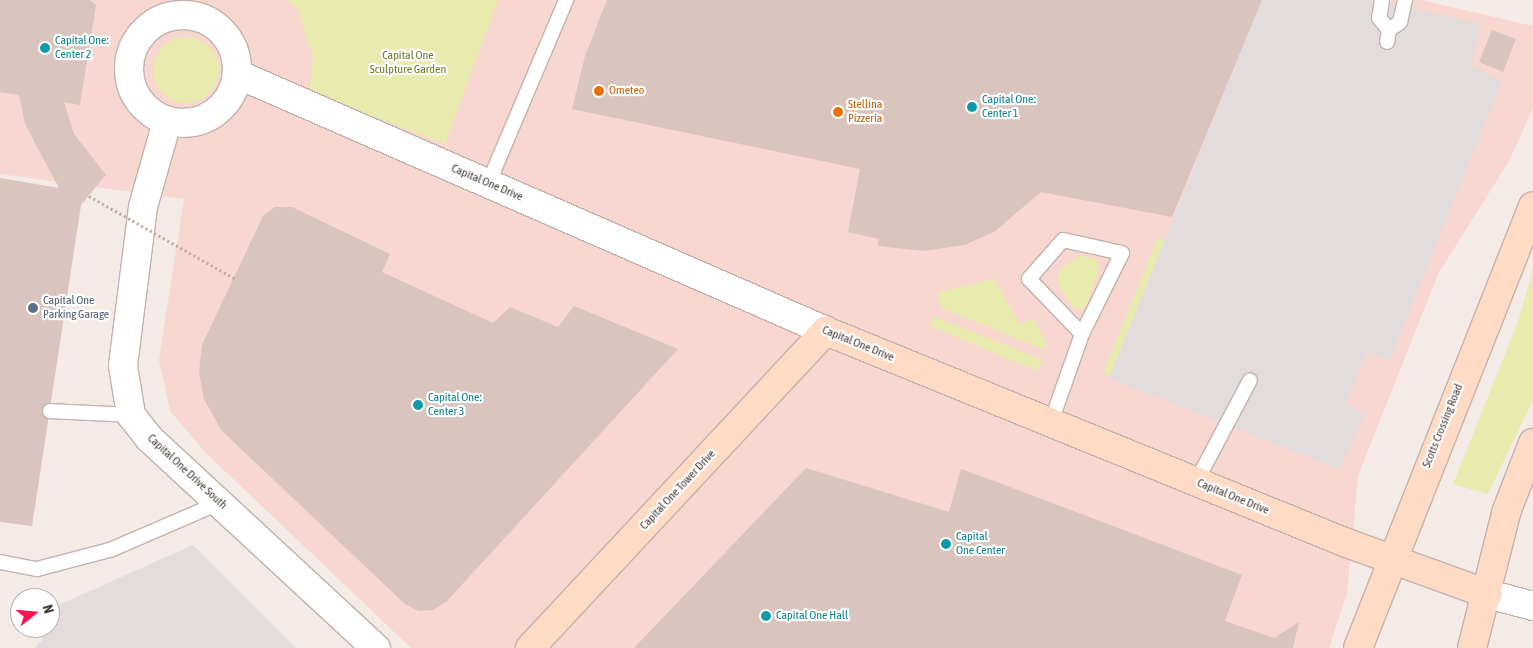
<!DOCTYPE html>
<html>
<head>
<meta charset="utf-8">
<style>
  body { margin:0 }
  #map { position:relative; width:1533px; height:648px; overflow:hidden; background:#f4eae6; font-family:"Asap Condensed",sans-serif }
  div>[style] { position:absolute }
  .commercial>* { inset:0; background:#f7d7d0 }
  .green>* { inset:0; background:#e8ebad }
  .round { border-radius:50% }
  .parking>* { inset:0; background:#e2dddc }
  .building>* { inset:0; background:#d9c4be }
  .roads { filter:drop-shadow(1px 0 #c3b2ab) drop-shadow(-1px 0 #c3b2ab) drop-shadow(0 1px #c3b2ab) drop-shadow(0 -1px #c3b2ab) }
  .lane>* { height:14px; margin:-7px; padding:0 7px; transform-origin:7px; border-radius:7px; background:#fff }
  .street>* { height:28px; margin:-14px; padding:0 14px; transform-origin:14px; border-radius:14px; background:#fff }
  .street>.ring { margin:-14px; padding:0; box-sizing:content-box; background:none; border:28px solid #fff; border-radius:50% }
  .secondary>* { height:28px; margin:-14px; padding:0 14px; transform-origin:14px; border-radius:14px; background:#ffdac5 }
  .path-bridge>* { height:3px; margin-top:-1.5px; transform-origin:0; background:repeating-linear-gradient(90deg,#c3a399 0 2.5px,transparent 0 5px) }
  .dots>* { width:14px; height:14px; translate:-50% -50%; box-sizing:border-box; border:2px solid #fff; border-radius:50% }
  span { translate:-50% -50%; white-space:nowrap; text-align:center; line-height:1.15; -webkit-text-stroke:4.5px #fff; paint-order:stroke }
  .culture-label { font-size:12px; color:#0d838f }
  .left { translate:0 -50%; text-align:left }
  .park-label { font-size:12px; color:#6a7d25 }
  .food-label { font-size:12px; color:#c56008 }
  .street-label { font-size:12px; color:#473935 }
  .service-label { font-size:12px; color:#4e5e75 }
  .north { position:absolute; left:10px; top:588px; width:50px; height:50px; box-sizing:border-box; background:#fff; border:1px solid #b5b0ae; border-radius:50%; rotate:73deg; font-size:14px; font-weight:700; line-height:20px; text-align:center; color:#473935 }
  .north::after { content:''; display:block; margin:auto; width:18px; height:22px; background:#ff124f; clip-path:polygon(50% 0,100% 100%,50% 72%,0 100%) }
</style>
</head>
<body>
<div id="map">
  <div class="commercial">
    <i style="clip-path:polygon(0 0,1421px 0,1533px 26px,1533px 108px,1509px 161px,1438px 274px,1358px 476px,1347px 593px,1329px 648px,411px 648px,206px 453px,170px 411px,159px 360px,184px 199px,0 174px)"></i>
  </div>
  <div class="green">
    <i style="clip-path:polygon(287px 0,498px 0,445px 144px,309px 92px,313px 57px,297px 8px)"></i>
    <i class="round" style="left:153px;top:37px;width:66px;height:66px"></i>
    <i style="clip-path:polygon(1157px 239px,1165px 240px,1137px 386px,1103px 373px)"></i>
    <i style="clip-path:polygon(1080px 255px,1097px 259px,1099px 270px,1086px 306px,1076px 311px,1058px 284px,1059px 270px)"></i>
    <i style="clip-path:polygon(1533px 269px,1533px 400px,1488px 494px,1453px 484px,1519px 319px)"></i>
    <i style="clip-path:polygon(994px 279px,1020px 324px,1033px 319px,1046px 342px,1045px 350px,941px 308px,938px 295px,942px 291px)"></i>
    <i style="clip-path:polygon(935px 317px,1043px 360px,1037px 371px,928px 325px)"></i>
  </div>
  <div class="parking">
    <i style="clip-path:polygon(1262px 0,1380px 0,1481px 24px,1471px 66px,1502px 82px,1389px 361px,1367px 352px,1346px 403px,1365px 415px,1339px 469px,1109px 378px)"></i>
    <i style="clip-path:polygon(193px 545px,296px 648px,35px 648px,43px 639px,38px 628px,50px 628px,50px 609px)"></i>
  </div>
  <div class="building">
    <i style="clip-path:polygon(0 0,90px 0,96px 5px,80px 105px,64px 102px,74px 134px,106px 175px,81px 205px,32px 526px,0 522px,0 178px,59px 188px,25px 124px,19px 95px,0 92px)"></i>
    <i style="clip-path:polygon(607px 0,1262px 0,1172px 217px,1041px 192px,994px 232px,964px 245px,924px 251px,878px 246px,879px 239px,848px 232px,860px 169px,572px 109px,585px 56px)"></i>
    <i style="clip-path:polygon(1492px 30px,1516px 39px,1503px 72px,1479px 62px)"></i>
    <i style="clip-path:polygon(275px 207px,292px 207px,390px 254px,382px 272px,493px 323px,510px 307px,558px 327px,574px 306px,678px 349px,446px 602px,433px 610px,419px 611px,405px 604px,222px 431px,204px 399px,199px 372px,202px 345px,263px 216px)"></i>
    <i style="clip-path:polygon(806px 468px,949px 512px,961px 469px,997px 482px,1242px 575px,1225px 621px,1274px 638px,1299px 622px,1293px 648px,634px 648px)"></i>
  </div>
  <div class="roads">
    <div class="lane">
      <i style="left:1382px;top:0;width:18px;rotate:99deg"></i>
      <i style="left:1379px;top:18px;width:16px;rotate:50deg"></i>
      <i style="left:1389px;top:30px;width:12px;rotate:99deg"></i>
      <i style="left:1389px;top:30px;width:14px;rotate:-36deg"></i>
      <i style="left:1400px;top:22px;width:23px;rotate:-77deg"></i>
      <i style="left:488px;top:184px;width:200px;rotate:-67deg"></i>
      <i style="left:50px;top:411px;width:81px;rotate:2.8deg"></i>
      <i style="left:1051px;top:422px;width:93px;rotate:-70.6deg"></i>
      <i style="left:1082px;top:334px;width:90px;rotate:-63.7deg"></i>
      <i style="left:1122px;top:253px;width:60px;rotate:-167.6deg"></i>
      <i style="left:1063px;top:240px;width:52px;rotate:131.1deg"></i>
      <i style="left:1029px;top:279px;width:76px;rotate:46.1deg"></i>
      <i style="left:1196px;top:482px;width:115px;rotate:-62.1deg"></i>
      <i style="left:0;top:562px;width:38px;rotate:11deg"></i>
      <i style="left:37px;top:569px;width:75px;rotate:-14.6deg"></i>
      <i style="left:110px;top:550px;width:119px;rotate:-23.3deg"></i>
    </div>
    <div class="street">
      <i class="ring" style="left:129px;top:15px;width:80px;height:80px"></i>
      <i style="left:237px;top:74px;width:643px;rotate:23.57deg"></i>
      <i style="left:167px;top:122px;width:88px;rotate:105.8deg"></i>
      <i style="left:143px;top:207px;width:160px;rotate:97.2deg"></i>
      <i style="left:123px;top:366px;width:50px;rotate:80.7deg"></i>
      <i style="left:131px;top:415px;width:31px;rotate:52deg"></i>
      <i style="left:150px;top:439px;width:308px;rotate:42.8deg"></i>
      <i style="left:1488px;top:594px;width:47px;rotate:14.9deg"></i>
    </div>
    <div class="secondary">
      <i style="left:530px;top:648px;width:434px;rotate:-47deg"></i>
      <i style="left:826px;top:331px;width:559px;rotate:22.16deg"></i>
      <i style="left:1344px;top:542px;width:153px;rotate:19.9deg"></i>
      <i style="left:1358px;top:648px;width:475px;rotate:-68.4deg"></i>
      <i style="left:1472px;top:648px;width:142px;rotate:-75.8deg"></i>
      <i style="left:1507px;top:510px;width:72px;rotate:-68.8deg"></i>
    </div>
  </div>
  <div class="path-bridge">
    <i style="left:89px;top:196px;width:167px;rotate:29.5deg"></i>
  </div>
  <div class="dots">
    <i style="left:45px;top:48px;background:#0f9aa8"></i>
    <i style="left:599px;top:91px;background:#e8710a"></i>
    <i style="left:972px;top:107px;background:#0f9aa8"></i>
    <i style="left:838px;top:112px;background:#e8710a"></i>
    <i style="left:33px;top:308px;background:#5c6f8a"></i>
    <i style="left:418px;top:405px;background:#0f9aa8"></i>
    <i style="left:946px;top:544px;background:#0f9aa8"></i>
    <i style="left:766px;top:616px;background:#0f9aa8"></i>
  </div>
  <div class="culture-label">
    <span class="left" style="left:55px;top:48px">Capital One:<br>Center 2</span>
    <span class="left" style="left:982px;top:107px">Capital One:<br>Center 1</span>
    <span class="left" style="left:428px;top:405px">Capital One:<br>Center 3</span>
    <span class="left" style="left:956px;top:544px">Capital<br>One Center</span>
    <span class="left" style="left:776px;top:616px">Capital One Hall</span>
  </div>
  <div class="park-label">
    <span style="left:408px;top:63px">Capital One<br>Sculpture Garden</span>
  </div>
  <div class="food-label">
    <span class="left" style="left:609px;top:91px">Ometeo</span>
    <span class="left" style="left:848px;top:112px">Stellina<br>Pizzeria</span>
  </div>
  <div class="street-label">
    <span style="left:487px;top:183px;rotate:23deg">Capital One Drive</span>
    <span style="left:858px;top:344px;rotate:22deg">Capital One Drive</span>
    <span style="left:1443px;top:426px;rotate:-68deg">Scotts Crossing Road</span>
    <span style="left:187px;top:472px;rotate:43deg">Capital One Drive South</span>
    <span style="left:678px;top:490px;rotate:-47deg">Capital One Tower Drive</span>
    <span style="left:1233px;top:497px;rotate:22deg">Capital One Drive</span>
  </div>
  <div class="service-label">
    <span class="left" style="left:43px;top:308px">Capital One<br>Parking Garage</span>
  </div>
  <div class="north">N</div>
</div>
</body>
</html>
